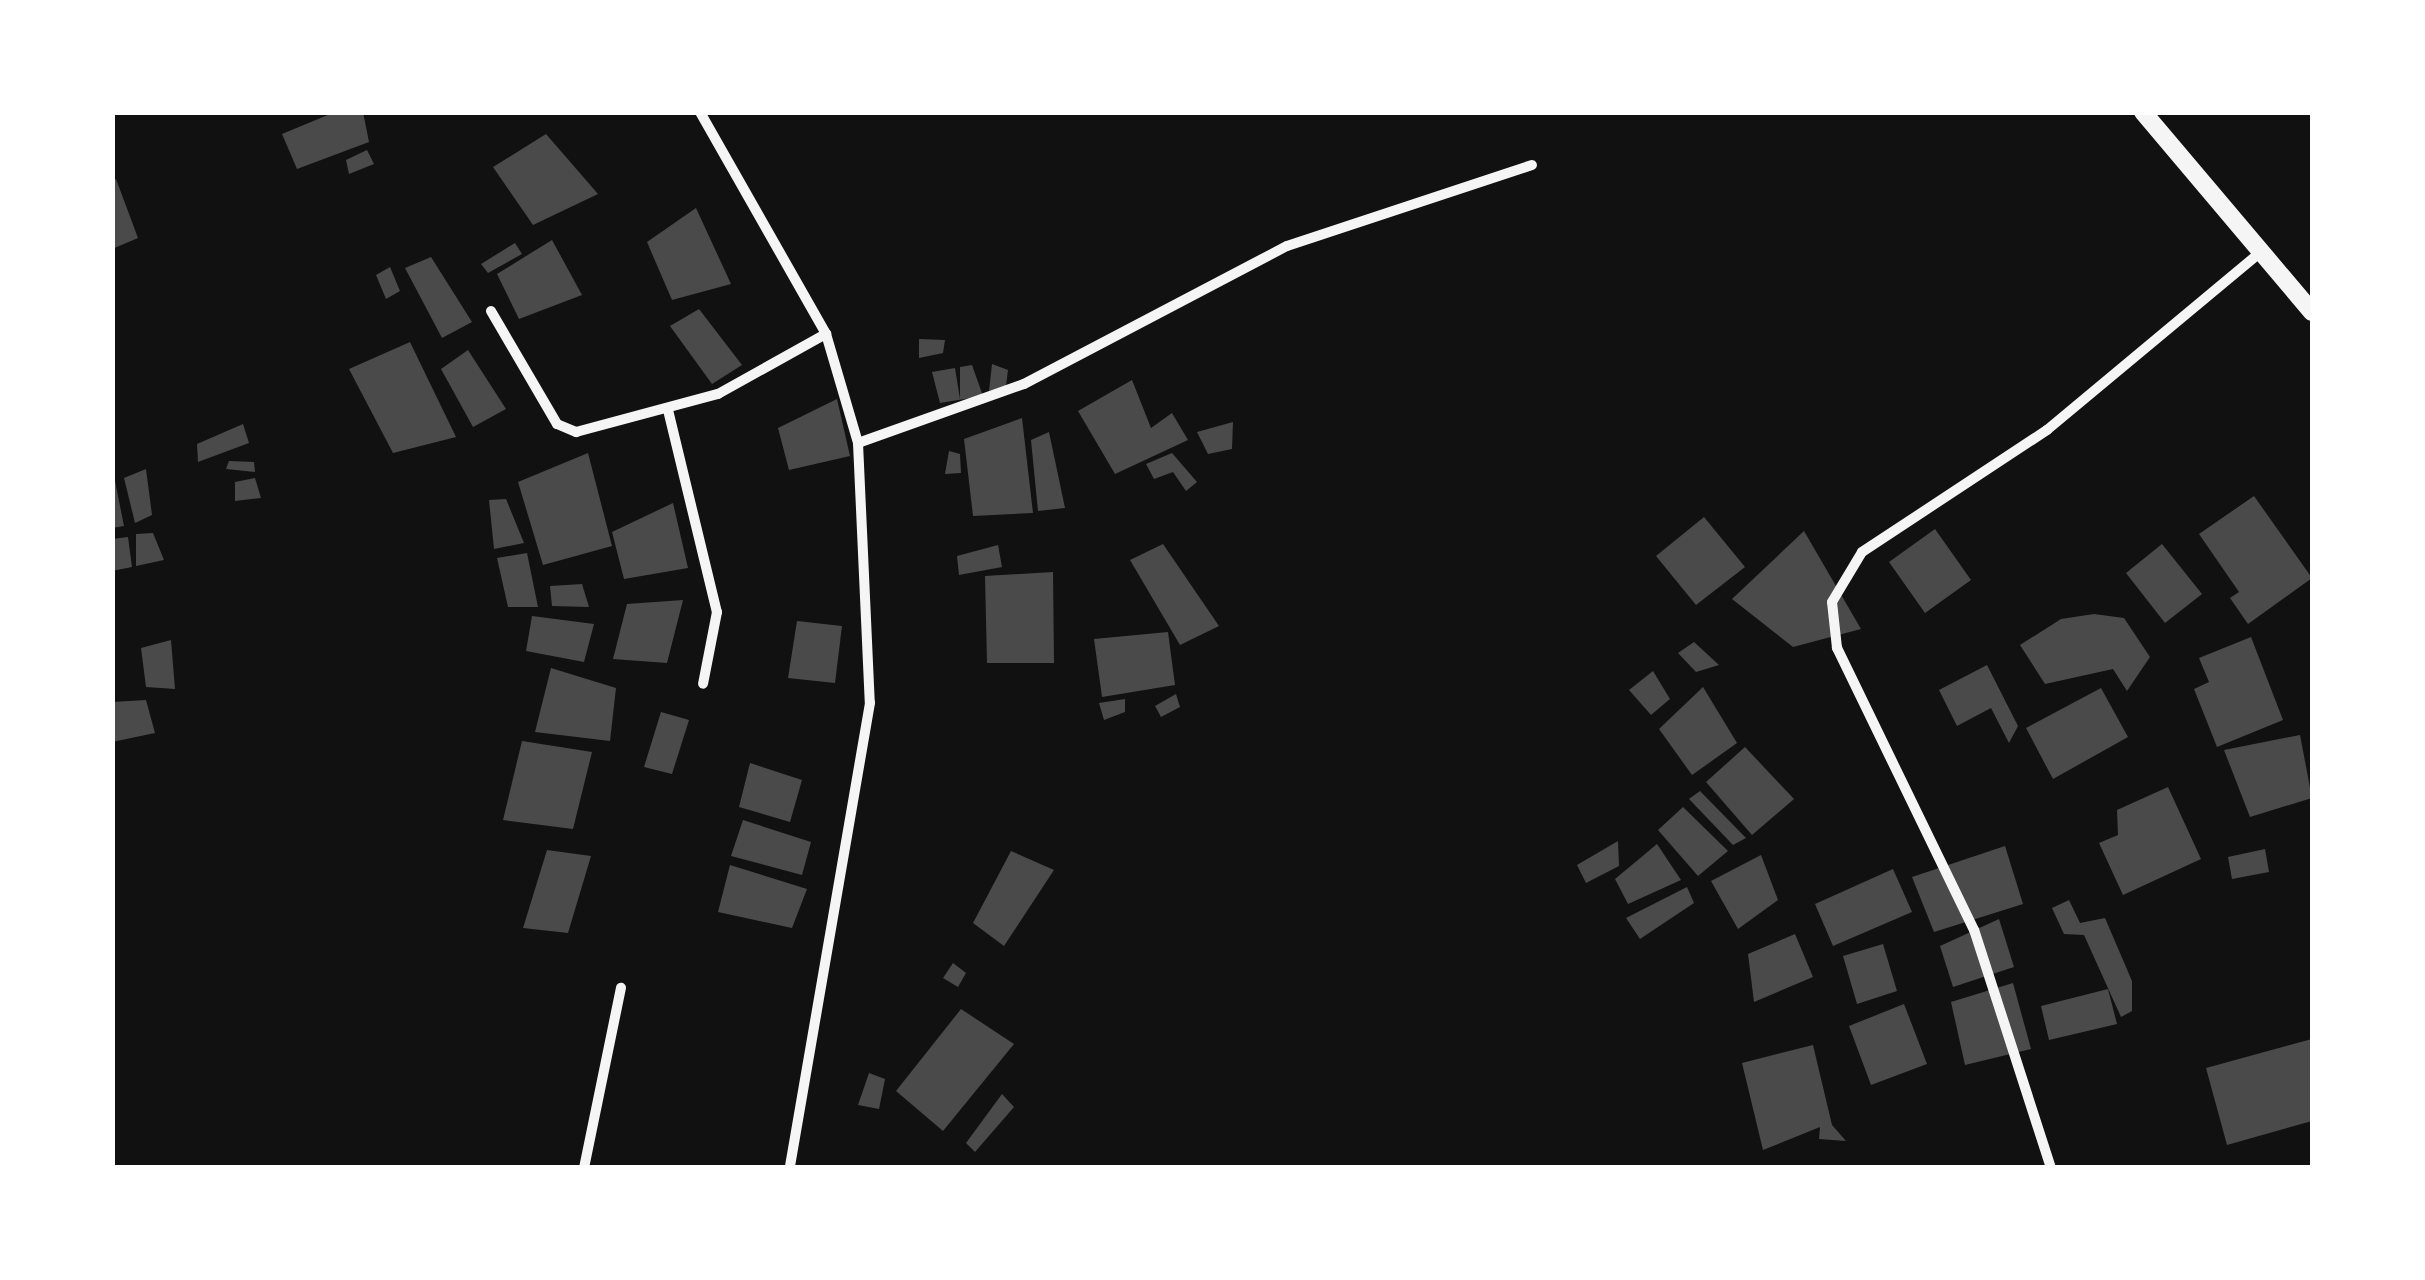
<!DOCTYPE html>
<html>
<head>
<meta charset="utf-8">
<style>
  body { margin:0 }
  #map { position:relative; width:2425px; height:1280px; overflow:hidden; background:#111; font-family:"Fira Sans Condensed",sans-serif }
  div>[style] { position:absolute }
  .building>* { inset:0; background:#4a4a4a }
  .minor>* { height:10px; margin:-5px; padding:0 5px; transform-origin:5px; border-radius:5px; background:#f5f5f5 }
  .tertiary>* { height:18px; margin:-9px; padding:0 9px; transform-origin:9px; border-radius:9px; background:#f5f5f5 }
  span { translate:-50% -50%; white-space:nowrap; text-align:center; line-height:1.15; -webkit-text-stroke:9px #fff; paint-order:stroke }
  .frame { position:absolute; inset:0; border:115px solid #fff; pointer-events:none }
</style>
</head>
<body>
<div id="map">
  <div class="building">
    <i style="clip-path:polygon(335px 112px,363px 112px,369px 142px,297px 169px,282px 134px)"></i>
    <i style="clip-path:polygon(546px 134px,598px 194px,533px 225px,493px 167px)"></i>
    <i style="clip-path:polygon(367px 150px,374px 164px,349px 174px,346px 160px)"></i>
    <i style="clip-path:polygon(116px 179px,138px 238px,112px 249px,112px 181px)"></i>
    <i style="clip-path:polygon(696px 208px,731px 284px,672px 300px,647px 242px)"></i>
    <i style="clip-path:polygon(552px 240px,582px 295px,519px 319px,497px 274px)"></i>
    <i style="clip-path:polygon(515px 243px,522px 254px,488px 273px,481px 264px)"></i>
    <i style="clip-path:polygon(431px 257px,472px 322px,442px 338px,405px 268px)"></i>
    <i style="clip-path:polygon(390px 267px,400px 291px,386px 299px,376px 275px)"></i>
    <i style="clip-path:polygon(699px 309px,742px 365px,712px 384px,670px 326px)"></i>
    <i style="clip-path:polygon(919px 339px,945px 340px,943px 353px,919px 358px)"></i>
    <i style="clip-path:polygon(410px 342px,456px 437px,393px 453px,349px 369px)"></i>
    <i style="clip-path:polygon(468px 350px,506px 409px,473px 427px,441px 369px)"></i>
    <i style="clip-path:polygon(992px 364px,1008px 370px,1006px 386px,989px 391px)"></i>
    <i style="clip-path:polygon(972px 365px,983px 396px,940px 403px,932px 372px,955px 368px,960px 399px,960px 367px)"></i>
    <i style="clip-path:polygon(1132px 380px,1151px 428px,1172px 413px,1188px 440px,1115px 474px,1078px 411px)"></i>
    <i style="clip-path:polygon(837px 399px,850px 456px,789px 470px,778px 428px)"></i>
    <i style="clip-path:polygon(1022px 418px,1033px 513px,973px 516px,964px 439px)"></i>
    <i style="clip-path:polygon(1233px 422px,1232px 449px,1208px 454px,1197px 432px)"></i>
    <i style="clip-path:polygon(243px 424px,249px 443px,198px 462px,197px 444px)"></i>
    <i style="clip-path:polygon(1049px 432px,1065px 508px,1038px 511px,1031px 440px)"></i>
    <i style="clip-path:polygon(949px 451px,960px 454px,961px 473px,945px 474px)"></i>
    <i style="clip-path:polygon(588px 453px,612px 546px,543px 565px,518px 482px)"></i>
    <i style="clip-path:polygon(1172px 453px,1197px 482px,1186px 491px,1173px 472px,1154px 479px,1146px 464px)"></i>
    <i style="clip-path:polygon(229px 461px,254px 462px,255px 472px,226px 469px)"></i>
    <i style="clip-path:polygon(146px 469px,152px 515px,135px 523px,124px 478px)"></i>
    <i style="clip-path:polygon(112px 476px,114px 476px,124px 526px,112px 528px)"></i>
    <i style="clip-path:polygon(255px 478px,261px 498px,235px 501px,235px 482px)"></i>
    <i style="clip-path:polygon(2254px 496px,2312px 578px,2248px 624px,2230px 598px,2239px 592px,2199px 534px)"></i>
    <i style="clip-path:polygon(506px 499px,524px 543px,494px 549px,489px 500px)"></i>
    <i style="clip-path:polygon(673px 503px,688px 568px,624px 579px,612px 532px)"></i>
    <i style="clip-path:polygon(1704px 517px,1745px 567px,1696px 605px,1656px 556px)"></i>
    <i style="clip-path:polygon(1935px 529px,1971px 580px,1925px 613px,1889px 562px)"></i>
    <i style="clip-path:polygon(1804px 531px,1861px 629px,1793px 647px,1732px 599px)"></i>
    <i style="clip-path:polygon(153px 533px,164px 560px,136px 566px,136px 534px)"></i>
    <i style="clip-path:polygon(128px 537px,132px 567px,112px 571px,112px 539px)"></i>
    <i style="clip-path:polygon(1163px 544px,1219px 626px,1180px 645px,1130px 560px)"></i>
    <i style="clip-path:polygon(2162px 544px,2202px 594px,2165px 623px,2126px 573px)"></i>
    <i style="clip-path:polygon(998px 545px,1002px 567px,959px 575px,957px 556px)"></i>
    <i style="clip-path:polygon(527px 553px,538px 607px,508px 607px,497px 558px)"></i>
    <i style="clip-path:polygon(1053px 572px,1054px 663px,987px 663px,985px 576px)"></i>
    <i style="clip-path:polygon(582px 584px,589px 607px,552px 606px,550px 586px)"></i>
    <i style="clip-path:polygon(683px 600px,667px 663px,613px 659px,627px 604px)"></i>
    <i style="clip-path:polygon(2094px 614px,2124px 618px,2150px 657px,2127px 691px,2113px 669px,2045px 684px,2020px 645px,2061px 619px)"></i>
    <i style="clip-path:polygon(532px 616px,594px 624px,584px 662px,526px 651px)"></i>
    <i style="clip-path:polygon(797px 621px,842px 626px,835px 683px,788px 678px)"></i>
    <i style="clip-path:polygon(1168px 632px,1175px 685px,1102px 697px,1094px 639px)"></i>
    <i style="clip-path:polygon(2251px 637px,2283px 720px,2217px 747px,2194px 689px,2209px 682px,2199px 658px)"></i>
    <i style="clip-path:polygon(171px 640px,175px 689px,146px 687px,141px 648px)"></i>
    <i style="clip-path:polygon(1694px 642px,1719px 665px,1696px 672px,1678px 653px)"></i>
    <i style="clip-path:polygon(1987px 665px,2018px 726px,2009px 743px,1991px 708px,1957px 726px,1939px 690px)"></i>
    <i style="clip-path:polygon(551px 668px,616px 688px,610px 741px,535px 732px)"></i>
    <i style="clip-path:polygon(1653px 671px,1670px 699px,1651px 715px,1629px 690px)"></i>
    <i style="clip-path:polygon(1703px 687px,1737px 743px,1692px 775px,1659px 729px)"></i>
    <i style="clip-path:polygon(2101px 688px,2128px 737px,2053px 779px,2026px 728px)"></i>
    <i style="clip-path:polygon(1176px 694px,1180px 707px,1161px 717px,1155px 706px)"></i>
    <i style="clip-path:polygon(1125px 699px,1125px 712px,1104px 720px,1099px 703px)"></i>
    <i style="clip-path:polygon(146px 700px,155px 733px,112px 742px,112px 702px)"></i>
    <i style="clip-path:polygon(661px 712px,689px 720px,672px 774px,644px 767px)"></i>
    <i style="clip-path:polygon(2300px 735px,2312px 798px,2250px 817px,2224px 750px)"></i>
    <i style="clip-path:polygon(522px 741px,592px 752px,573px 829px,503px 820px)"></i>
    <i style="clip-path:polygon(1745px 747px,1794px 799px,1752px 835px,1706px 782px)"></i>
    <i style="clip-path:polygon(750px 763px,802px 780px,790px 822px,739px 807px)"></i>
    <i style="clip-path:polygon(2168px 787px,2201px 859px,2123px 895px,2099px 843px,2118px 835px,2117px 810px)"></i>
    <i style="clip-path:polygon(1700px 791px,1746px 838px,1733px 845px,1689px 799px)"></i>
    <i style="clip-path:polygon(1683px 807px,1728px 851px,1698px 876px,1658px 830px)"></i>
    <i style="clip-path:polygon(743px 820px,811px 842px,802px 875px,731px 856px)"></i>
    <i style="clip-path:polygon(1618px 841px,1619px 866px,1586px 883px,1577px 865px)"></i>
    <i style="clip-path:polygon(1657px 844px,1681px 880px,1628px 904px,1615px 879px)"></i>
    <i style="clip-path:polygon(2005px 846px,2023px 904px,1934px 932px,1912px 877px)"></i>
    <i style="clip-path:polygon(2265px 849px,2269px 872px,2232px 879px,2228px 857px)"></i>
    <i style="clip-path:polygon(547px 850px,591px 856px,568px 933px,523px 928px)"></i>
    <i style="clip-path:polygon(1011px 851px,1054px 870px,1004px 946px,973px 923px)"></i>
    <i style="clip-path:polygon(1761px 855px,1778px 900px,1738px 929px,1711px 881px)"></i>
    <i style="clip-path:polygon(730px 865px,807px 889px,792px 928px,718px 912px)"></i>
    <i style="clip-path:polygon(1893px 869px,1912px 912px,1833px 946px,1815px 904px)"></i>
    <i style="clip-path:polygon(1687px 887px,1694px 903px,1640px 939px,1626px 918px)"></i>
    <i style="clip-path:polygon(2069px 900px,2080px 923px,2105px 918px,2132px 981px,2132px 1011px,2121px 1017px,2084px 935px,2064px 934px,2052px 908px)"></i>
    <i style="clip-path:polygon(1999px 919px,2014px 967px,1953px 987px,1940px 946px)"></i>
    <i style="clip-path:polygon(1795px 934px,1813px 977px,1754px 1002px,1748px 954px)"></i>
    <i style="clip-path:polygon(1883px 944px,1897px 991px,1857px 1004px,1843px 956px)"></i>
    <i style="clip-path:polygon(953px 963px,966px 973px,958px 987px,943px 978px)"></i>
    <i style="clip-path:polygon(2013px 983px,2031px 1049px,1965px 1065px,1951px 1002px)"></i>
    <i style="clip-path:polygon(2108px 989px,2117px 1024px,2049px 1040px,2041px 1006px)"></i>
    <i style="clip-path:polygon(1904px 1004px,1927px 1064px,1871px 1085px,1849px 1026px)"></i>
    <i style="clip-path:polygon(961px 1009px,1014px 1044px,943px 1131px,896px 1091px)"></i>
    <i style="clip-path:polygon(2312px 1039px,2312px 1121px,2227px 1145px,2206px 1068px)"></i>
    <i style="clip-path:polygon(1813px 1045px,1832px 1125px,1846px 1141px,1819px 1139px,1820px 1127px,1763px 1150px,1742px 1063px)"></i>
    <i style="clip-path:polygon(869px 1073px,885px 1079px,879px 1109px,858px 1105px)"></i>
    <i style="clip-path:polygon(1002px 1094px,1014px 1107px,975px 1152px,966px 1143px)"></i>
  </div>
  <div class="minor">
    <i style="left:700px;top:112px;width:255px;rotate:60.4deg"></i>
    <i style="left:826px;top:334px;width:114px;rotate:73.6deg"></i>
    <i style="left:858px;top:443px;width:260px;rotate:87.4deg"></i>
    <i style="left:870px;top:703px;width:472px;rotate:99.8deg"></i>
    <i style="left:491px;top:311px;width:131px;rotate:59.7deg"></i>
    <i style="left:557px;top:424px;width:21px;rotate:23deg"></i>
    <i style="left:576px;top:432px;width:147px;rotate:-15deg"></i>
    <i style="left:718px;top:394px;width:124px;rotate:-29.1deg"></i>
    <i style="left:668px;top:410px;width:208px;rotate:76.4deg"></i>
    <i style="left:717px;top:612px;width:73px;rotate:101deg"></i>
    <i style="left:858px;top:443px;width:176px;rotate:-19.6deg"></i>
    <i style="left:1024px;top:384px;width:297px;rotate:-27.7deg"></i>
    <i style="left:1287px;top:246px;width:258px;rotate:-18.3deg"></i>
    <i style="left:584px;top:1168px;width:184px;rotate:-78.4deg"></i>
    <i style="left:2051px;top:1168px;width:250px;rotate:-107.9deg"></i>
    <i style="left:1974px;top:930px;width:314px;rotate:-115.9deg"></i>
    <i style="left:1837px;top:648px;width:46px;rotate:-96.2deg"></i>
    <i style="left:1832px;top:602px;width:58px;rotate:-59deg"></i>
    <i style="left:1862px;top:552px;width:222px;rotate:-33.4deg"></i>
    <i style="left:2047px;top:430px;width:278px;rotate:-39.8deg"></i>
  </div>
  <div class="tertiary">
    <i style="left:2143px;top:112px;width:262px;rotate:49.8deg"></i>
  </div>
  <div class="frame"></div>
</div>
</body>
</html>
